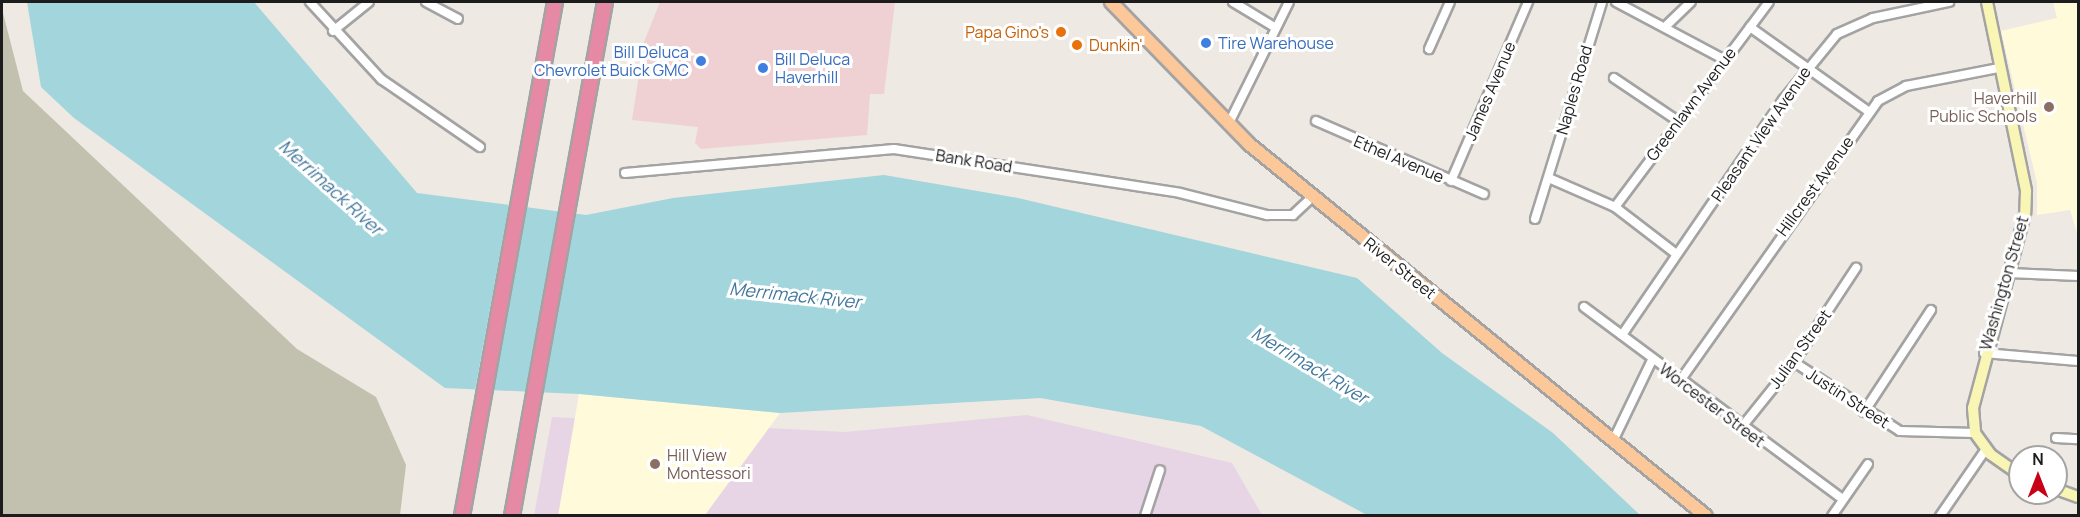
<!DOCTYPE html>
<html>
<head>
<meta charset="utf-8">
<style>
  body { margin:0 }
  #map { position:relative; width:2080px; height:517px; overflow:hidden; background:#eee9e2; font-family:Manrope,sans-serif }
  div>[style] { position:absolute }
  .commercial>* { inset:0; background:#efd1d3 }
  .industrial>* { inset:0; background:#e7d4e5 }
  .education>* { inset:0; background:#fffbda }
  .construction>* { inset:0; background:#c2c0ae }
  .water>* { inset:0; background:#a2d5dc }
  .pier>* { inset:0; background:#fff }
  .roads { filter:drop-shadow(2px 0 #a3a3a3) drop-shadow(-2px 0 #a3a3a3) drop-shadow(0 2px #a3a3a3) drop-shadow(0 -2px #a3a3a3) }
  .street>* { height:8px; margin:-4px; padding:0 4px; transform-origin:4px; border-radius:4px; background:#fff }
  .secondary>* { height:10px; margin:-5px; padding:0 5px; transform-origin:5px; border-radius:5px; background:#f9f6b5 }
  .primary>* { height:12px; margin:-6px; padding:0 6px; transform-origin:6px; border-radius:6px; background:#fcc799 }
  .highway>* { height:14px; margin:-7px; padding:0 7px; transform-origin:7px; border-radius:7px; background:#e689a4 }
  .dots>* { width:16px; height:16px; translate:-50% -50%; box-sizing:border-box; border:3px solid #fff; border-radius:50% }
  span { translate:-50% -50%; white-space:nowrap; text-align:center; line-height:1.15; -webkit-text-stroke:6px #fff; paint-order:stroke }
  .food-label { font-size:16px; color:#c56008 }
  .right { translate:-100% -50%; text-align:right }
  .left { translate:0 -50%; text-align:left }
  .shop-label { font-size:16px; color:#366cbe }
  .street-label { font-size:16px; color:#1c1c1c }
  .education-label { font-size:16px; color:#785e54 }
  .water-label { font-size:18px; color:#43789c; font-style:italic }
  .frame { position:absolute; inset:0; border:3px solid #1c1c1c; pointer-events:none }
  .north { position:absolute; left:2008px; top:445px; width:60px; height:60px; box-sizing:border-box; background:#fff; border:2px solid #a4a4a4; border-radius:50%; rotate:0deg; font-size:16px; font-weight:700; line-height:24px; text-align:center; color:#1c1c1c }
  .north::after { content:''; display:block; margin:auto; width:21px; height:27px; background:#c90015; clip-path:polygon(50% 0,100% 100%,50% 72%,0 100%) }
</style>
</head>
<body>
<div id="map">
  <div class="commercial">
    <i style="clip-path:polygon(660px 2px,895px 2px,884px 94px,870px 94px,867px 135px,701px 149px,695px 143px,698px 127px,632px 120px,644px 42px)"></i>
  </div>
  <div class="industrial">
    <i style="clip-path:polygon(1027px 415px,1232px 463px,1262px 515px,534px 516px,552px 417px,845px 432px)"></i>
  </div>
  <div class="education">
    <i style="clip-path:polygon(2053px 2px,2078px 2px,2078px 236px,2070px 210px,2037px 215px,2037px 183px,2001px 31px,2057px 18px)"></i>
    <i style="clip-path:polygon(579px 394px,780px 413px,705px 515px,558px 516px)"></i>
  </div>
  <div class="construction">
    <i style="clip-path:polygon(2px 9px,23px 91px,297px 349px,376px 397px,406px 465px,400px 515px,2px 515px)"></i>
  </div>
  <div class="water">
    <i style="clip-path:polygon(27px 2px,254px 2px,417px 193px,586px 215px,673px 198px,884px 175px,1018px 198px,1357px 278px,1442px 353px,1553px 433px,1640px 515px,1367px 515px,1201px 426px,1040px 398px,780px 413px,579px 394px,445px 388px,74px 118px,41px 87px)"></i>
  </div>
  <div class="pier">
    <i style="clip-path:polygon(516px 166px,533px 169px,489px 410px,472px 407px)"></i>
  </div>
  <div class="roads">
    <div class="street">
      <i style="left:310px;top:2px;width:105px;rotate:47.3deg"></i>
      <i style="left:381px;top:79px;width:120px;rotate:34.5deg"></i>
      <i style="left:426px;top:2px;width:36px;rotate:28deg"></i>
      <i style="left:1233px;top:2px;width:50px;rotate:31.2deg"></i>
      <i style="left:1616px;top:2px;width:123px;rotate:28deg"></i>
      <i style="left:1667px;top:25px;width:33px;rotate:-44deg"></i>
      <i style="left:1750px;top:27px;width:146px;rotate:35.5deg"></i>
      <i style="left:333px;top:31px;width:46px;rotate:-38.9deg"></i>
      <i style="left:1429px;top:49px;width:51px;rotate:-65.9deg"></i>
      <i style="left:1614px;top:78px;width:77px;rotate:33.9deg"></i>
      <i style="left:1316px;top:121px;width:183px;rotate:23.5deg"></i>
      <i style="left:1228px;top:125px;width:137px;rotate:-63.6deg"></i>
      <i style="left:625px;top:173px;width:270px;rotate:-5.1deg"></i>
      <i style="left:894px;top:149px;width:289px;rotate:8.7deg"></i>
      <i style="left:1180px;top:193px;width:90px;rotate:14.2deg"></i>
      <i style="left:1267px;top:215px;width:26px"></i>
      <i style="left:1293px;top:215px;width:26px;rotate:-43deg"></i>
      <i style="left:1551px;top:179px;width:70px;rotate:23.6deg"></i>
      <i style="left:1615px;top:207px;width:76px;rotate:37.5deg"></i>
      <i style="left:1451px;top:181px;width:195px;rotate:-66.7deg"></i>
      <i style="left:1615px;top:207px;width:256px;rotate:-53.1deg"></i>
      <i style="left:1535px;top:219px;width:227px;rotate:-72.8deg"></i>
      <i style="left:2009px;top:273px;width:69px;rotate:2.5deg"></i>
      <i style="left:1584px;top:307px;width:322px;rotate:36.6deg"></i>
      <i style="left:1622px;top:335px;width:285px;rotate:-55.6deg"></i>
      <i style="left:1783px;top:100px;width:85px;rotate:-50.7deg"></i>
      <i style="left:1837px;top:34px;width:39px;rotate:-24deg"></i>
      <i style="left:1873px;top:18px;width:78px;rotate:-11.9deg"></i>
      <i style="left:1984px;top:353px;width:94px;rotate:4.9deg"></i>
      <i style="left:1794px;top:362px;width:126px;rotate:33.1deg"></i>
      <i style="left:1900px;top:431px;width:75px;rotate:1.5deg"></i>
      <i style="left:1682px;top:378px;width:339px;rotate:-54.7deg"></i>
      <i style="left:1878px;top:101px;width:32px;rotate:-28deg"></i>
      <i style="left:1906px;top:86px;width:95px;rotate:-11deg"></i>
      <i style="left:1864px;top:412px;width:122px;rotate:-56.7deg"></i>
      <i style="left:1741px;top:428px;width:85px;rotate:-51.2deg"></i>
      <i style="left:1794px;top:362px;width:113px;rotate:-56.6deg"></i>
      <i style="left:2056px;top:438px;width:22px;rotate:3deg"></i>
      <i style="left:1613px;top:441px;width:90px;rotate:-64.3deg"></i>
      <i style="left:1145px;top:516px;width:48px;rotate:-71.9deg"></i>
      <i style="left:1832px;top:516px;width:63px;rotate:-55.3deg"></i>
      <i style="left:1940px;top:516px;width:81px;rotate:-55.5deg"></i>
    </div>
    <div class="secondary">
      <i style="left:1987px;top:2px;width:193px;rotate:78.3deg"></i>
      <i style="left:2026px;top:191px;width:23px;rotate:92deg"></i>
      <i style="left:2025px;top:214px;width:201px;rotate:105deg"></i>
      <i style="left:1973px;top:408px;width:25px;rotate:85deg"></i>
      <i style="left:1975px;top:433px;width:26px;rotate:54deg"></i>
      <i style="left:1990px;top:454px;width:37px;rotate:35deg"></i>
      <i style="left:2056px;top:489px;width:23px;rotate:20deg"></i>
    </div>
    <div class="primary">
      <i style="left:1111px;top:2px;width:198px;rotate:45.8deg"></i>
      <i style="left:1249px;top:144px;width:589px;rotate:39.15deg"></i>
    </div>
    <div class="highway">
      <i style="left:462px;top:516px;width:522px;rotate:-79.74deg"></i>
      <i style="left:512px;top:516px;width:522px;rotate:-79.74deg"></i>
    </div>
  </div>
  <div class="dots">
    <i style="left:1061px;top:32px;background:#e8710a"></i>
    <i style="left:1206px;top:43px;background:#3f7fe0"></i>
    <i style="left:1077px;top:45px;background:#e8710a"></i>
    <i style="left:701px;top:61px;background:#3f7fe0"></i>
    <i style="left:763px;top:68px;background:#3f7fe0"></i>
    <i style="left:2049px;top:107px;background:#8d6e63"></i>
    <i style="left:655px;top:464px;background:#8d6e63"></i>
  </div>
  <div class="food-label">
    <span class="right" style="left:1049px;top:32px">Papa Gino's</span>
    <span class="left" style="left:1089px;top:45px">Dunkin'</span>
  </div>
  <div class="shop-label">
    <span class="left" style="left:1218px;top:43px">Tire Warehouse</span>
    <span class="right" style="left:689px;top:61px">Bill Deluca<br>Chevrolet Buick GMC</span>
    <span class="left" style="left:775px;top:68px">Bill Deluca<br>Haverhill</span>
  </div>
  <div class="street-label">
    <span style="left:1574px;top:90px;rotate:-74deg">Naples Road</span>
    <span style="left:1490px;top:91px;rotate:-67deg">James Avenue</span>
    <span style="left:1691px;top:104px;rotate:-53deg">Greenlawn Avenue</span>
    <span style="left:1761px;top:134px;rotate:-55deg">Pleasant View Avenue</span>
    <span style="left:1399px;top:159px;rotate:23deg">Ethel Avenue</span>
    <span style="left:974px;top:161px;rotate:9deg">Bank Road</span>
    <span style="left:1815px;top:186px;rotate:-54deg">Hillcrest Avenue</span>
    <span style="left:1400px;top:268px;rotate:39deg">River Street</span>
    <span style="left:2004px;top:283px;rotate:-74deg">Washington Street</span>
    <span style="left:1800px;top:349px;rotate:-54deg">Julian Street</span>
    <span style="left:1848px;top:398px;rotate:33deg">Justin Street</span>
    <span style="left:1712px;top:405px;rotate:37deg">Worcester Street</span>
  </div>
  <div class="education-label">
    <span class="right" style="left:2037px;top:107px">Haverhill<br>Public Schools</span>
    <span class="left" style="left:667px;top:464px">Hill View<br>Montessori</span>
  </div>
  <div class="water-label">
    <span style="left:331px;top:187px;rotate:42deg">Merrimack River</span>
    <span style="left:795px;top:295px;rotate:6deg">Merrimack River</span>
    <span style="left:1310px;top:365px;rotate:31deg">Merrimack River</span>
  </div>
  <div class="frame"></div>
  <div class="north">N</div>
</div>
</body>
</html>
